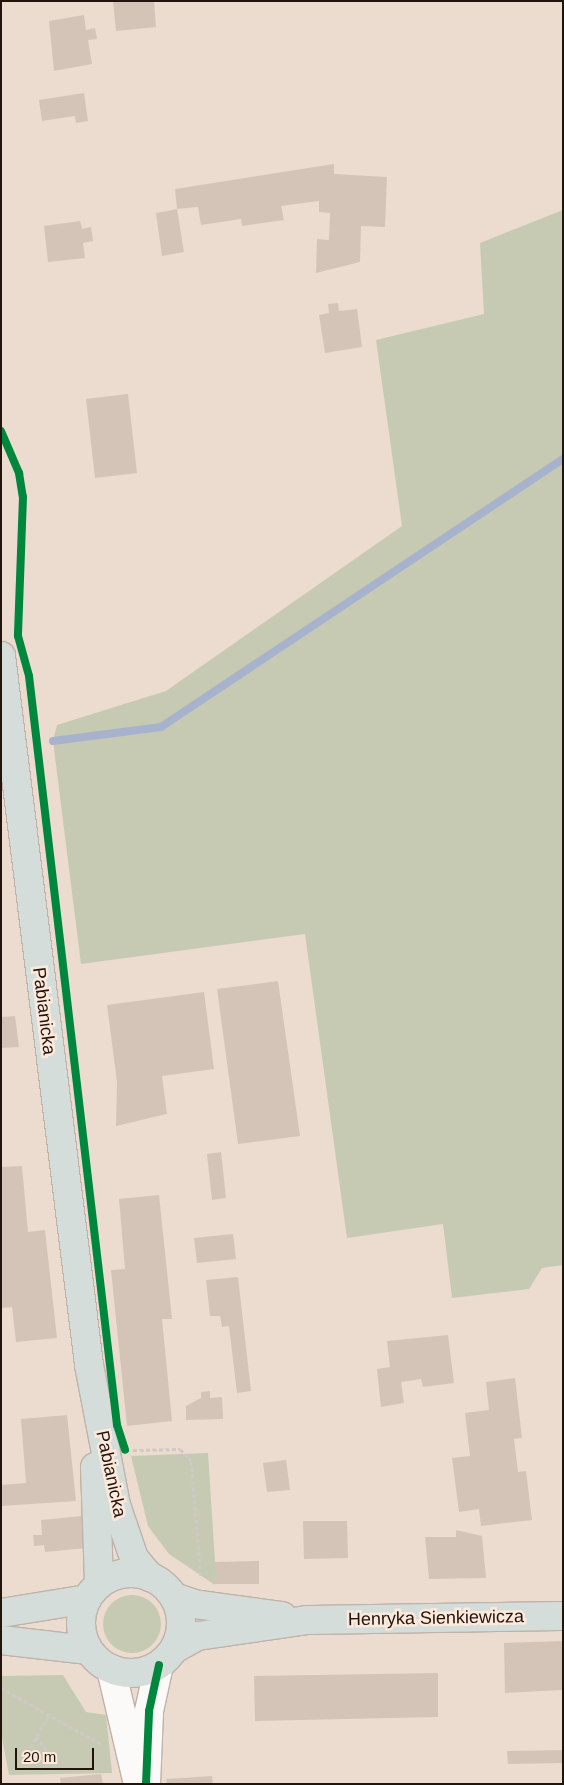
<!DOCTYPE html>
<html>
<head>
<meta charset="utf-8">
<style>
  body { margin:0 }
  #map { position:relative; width:564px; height:1785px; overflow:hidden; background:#ecdbcf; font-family:Arial,sans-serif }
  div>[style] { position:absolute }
  .green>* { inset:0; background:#c6cab3 }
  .round { border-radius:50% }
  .stream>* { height:8px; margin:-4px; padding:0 4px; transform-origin:4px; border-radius:4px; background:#a7b2cc }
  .building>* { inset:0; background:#d4c4b8 }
  .path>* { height:3px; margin-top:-1.5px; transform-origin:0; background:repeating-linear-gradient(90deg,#cdc9c6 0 4px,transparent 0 6.5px) }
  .roads { filter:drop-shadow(1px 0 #bfb2a8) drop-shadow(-1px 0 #bfb2a8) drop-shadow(0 1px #bfb2a8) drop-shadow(0 -1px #bfb2a8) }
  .minor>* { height:28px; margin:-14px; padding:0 14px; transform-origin:14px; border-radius:14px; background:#fcfaf8 }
  .major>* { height:28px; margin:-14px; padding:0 14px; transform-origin:14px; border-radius:14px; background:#d5dddb }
  .major>.ring { margin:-14px; padding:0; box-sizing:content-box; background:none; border:28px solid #d5dddb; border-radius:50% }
  .cycleway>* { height:8px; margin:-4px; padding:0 4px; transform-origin:4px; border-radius:4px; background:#00873e }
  span { translate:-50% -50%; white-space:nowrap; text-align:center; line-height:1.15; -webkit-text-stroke:5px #fde9db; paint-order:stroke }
  .street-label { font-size:18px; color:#20140d }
  .frame { position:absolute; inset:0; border:2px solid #20140d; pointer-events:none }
  .scale { position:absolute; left:15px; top:1748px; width:79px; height:22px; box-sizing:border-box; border:2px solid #20140d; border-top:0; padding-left:6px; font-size:15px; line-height:18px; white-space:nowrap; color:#20140d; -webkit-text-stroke:4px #fde9db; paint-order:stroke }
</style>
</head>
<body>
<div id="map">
  <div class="green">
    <i style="clip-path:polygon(563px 210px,563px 1265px,542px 1268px,529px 1289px,452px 1298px,443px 1224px,347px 1238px,305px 934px,81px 964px,53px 741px,57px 725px,166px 691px,402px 526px,376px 340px,484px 314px,480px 243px)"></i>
    <i style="clip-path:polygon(208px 1453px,215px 1562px,215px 1585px,169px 1554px,148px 1526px,131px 1456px)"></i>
    <i class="round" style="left:103px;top:1595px;width:58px;height:58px"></i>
    <i style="clip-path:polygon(63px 1675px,86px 1712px,106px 1715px,112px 1773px,9px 1775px,1px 1733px,1px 1676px)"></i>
  </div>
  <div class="stream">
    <i style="left:53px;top:741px;width:109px;rotate:-7.4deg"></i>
    <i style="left:161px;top:727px;width:483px;rotate:-33.7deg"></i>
  </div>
  <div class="building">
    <i style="clip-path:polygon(113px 1px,154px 1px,156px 27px,116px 31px)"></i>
    <i style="clip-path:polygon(84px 15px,86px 30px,95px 28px,97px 39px,88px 40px,92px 64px,54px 71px,49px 21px)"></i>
    <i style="clip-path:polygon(84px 93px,88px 121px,76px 123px,75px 116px,42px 121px,39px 100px)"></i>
    <i style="clip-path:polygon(334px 164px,334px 174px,387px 177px,385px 227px,361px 226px,360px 262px,316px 273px,317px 239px,329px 240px,330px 213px,319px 212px,319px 201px,281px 206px,284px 220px,242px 226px,241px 219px,201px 225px,198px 207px,177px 209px,184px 252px,162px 256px,156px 213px,177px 209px,175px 189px)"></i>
    <i style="clip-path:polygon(80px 221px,82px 229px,91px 227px,93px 241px,83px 243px,85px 258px,48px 262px,44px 226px)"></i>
    <i style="clip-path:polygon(338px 303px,339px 311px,357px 309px,362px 347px,325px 353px,319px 315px,329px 313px,328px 304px)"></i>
    <i style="clip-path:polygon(128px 394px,137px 473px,95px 478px,86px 399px)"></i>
    <i style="clip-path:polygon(278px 981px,300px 1136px,238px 1144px,217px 989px)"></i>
    <i style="clip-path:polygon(204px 992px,214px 1069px,162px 1076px,167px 1114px,116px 1126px,117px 1082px,107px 1005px)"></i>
    <i style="clip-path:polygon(15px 1016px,19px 1047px,1px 1048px,1px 1017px)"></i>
    <i style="clip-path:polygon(221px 1152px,226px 1198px,212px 1200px,207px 1154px)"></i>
    <i style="clip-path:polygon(22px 1166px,28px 1232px,45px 1230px,57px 1338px,16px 1342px,12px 1307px,1px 1308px,1px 1167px)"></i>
    <i style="clip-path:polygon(159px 1195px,172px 1319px,162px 1319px,172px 1421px,127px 1426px,111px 1270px,125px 1269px,119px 1199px)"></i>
    <i style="clip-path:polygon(233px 1234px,236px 1259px,197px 1263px,194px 1238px)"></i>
    <i style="clip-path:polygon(238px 1277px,251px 1391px,237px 1393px,229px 1326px,222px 1327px,220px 1316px,210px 1316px,206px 1280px)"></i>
    <i style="clip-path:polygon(448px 1335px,454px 1383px,423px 1387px,421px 1379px,401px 1382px,404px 1403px,381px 1407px,377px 1369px,390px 1367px,387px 1341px)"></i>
    <i style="clip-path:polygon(515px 1378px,522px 1438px,514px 1439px,518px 1472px,526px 1471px,532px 1520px,481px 1526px,479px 1509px,459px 1512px,452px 1458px,470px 1456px,465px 1413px,489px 1410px,486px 1382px)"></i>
    <i style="clip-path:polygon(210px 1391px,210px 1398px,222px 1397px,223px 1419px,186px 1420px,186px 1406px,201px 1398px,201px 1392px)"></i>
    <i style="clip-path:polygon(67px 1415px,76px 1501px,1px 1506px,1px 1485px,26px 1483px,21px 1419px)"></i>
    <i style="clip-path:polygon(286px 1460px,290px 1490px,267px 1492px,263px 1463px)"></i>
    <i style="clip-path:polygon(82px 1516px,86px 1548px,45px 1552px,44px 1545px,34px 1546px,33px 1535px,42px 1535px,41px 1520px)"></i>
    <i style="clip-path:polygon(303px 1521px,347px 1521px,348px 1558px,304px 1559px)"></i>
    <i style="clip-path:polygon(456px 1530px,482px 1536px,486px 1578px,429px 1579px,425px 1537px,456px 1537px)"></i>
    <i style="clip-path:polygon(259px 1561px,259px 1584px,215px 1584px,215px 1562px)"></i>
    <i style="clip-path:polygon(563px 1641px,563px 1690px,505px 1693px,504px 1643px)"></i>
    <i style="clip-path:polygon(438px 1673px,438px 1717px,255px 1721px,254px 1676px)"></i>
    <i style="clip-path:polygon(563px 1750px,563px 1763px,508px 1764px,507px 1751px)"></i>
    <i style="clip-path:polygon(101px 1774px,103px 1784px,61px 1784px,60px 1778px)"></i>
    <i style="clip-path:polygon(212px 1776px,213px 1784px,167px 1784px,166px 1779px)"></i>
  </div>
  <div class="path">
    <i style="left:133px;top:1450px;width:47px;rotate:-1.2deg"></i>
    <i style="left:180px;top:1449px;width:16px;rotate:47deg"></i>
    <i style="left:191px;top:1461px;width:117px;rotate:85.1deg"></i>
    <i style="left:1px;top:1688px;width:115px;rotate:29.2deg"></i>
    <i style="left:36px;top:1737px;width:28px;rotate:51deg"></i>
    <i style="left:24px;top:1759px;width:51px;rotate:-60.9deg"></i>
  </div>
  <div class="roads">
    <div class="minor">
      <i style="left:111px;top:1669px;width:114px;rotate:76.8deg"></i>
      <i style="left:146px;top:1784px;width:73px;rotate:-87.6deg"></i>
      <i style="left:149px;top:1711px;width:47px;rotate:-77.7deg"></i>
    </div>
    <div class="major">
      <i style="left:1px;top:656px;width:714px;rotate:82.92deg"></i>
      <i style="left:89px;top:1365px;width:143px;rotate:79.1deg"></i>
      <i style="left:116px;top:1505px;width:56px;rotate:71.2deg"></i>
      <i style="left:134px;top:1558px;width:25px;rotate:50deg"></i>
      <i style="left:95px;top:1467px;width:117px;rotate:88deg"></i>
      <i class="ring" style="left:81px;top:1573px;width:72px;height:72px"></i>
      <i style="left:174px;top:1597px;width:21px;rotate:19deg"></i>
      <i style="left:194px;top:1604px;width:89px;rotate:7.8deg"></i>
      <i style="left:1px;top:1613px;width:87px;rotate:-9.2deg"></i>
      <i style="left:1px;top:1640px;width:88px;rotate:6.6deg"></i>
      <i style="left:176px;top:1648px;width:25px;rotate:-29deg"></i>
      <i style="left:198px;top:1636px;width:111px;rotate:-8.3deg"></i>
      <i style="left:308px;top:1620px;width:255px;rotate:-0.9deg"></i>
    </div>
  </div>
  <div class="cycleway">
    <i style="left:1px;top:431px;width:46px;rotate:66.8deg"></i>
    <i style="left:19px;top:473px;width:24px;rotate:81deg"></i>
    <i style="left:23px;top:497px;width:139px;rotate:92.1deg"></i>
    <i style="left:18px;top:636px;width:41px;rotate:74.6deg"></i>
    <i style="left:29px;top:676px;width:754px;rotate:83.3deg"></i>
    <i style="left:117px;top:1425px;width:26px;rotate:72deg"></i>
    <i style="left:146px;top:1784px;width:73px;rotate:-87.6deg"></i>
    <i style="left:149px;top:1711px;width:47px;rotate:-77.7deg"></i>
  </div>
  <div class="street-label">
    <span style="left:44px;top:1011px;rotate:83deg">Pabianicka</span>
    <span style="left:111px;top:1474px;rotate:78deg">Pabianicka</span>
    <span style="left:436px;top:1618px;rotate:-1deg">Henryka Sienkiewicza</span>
  </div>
  <div class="frame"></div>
  <div class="scale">20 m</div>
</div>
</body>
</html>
